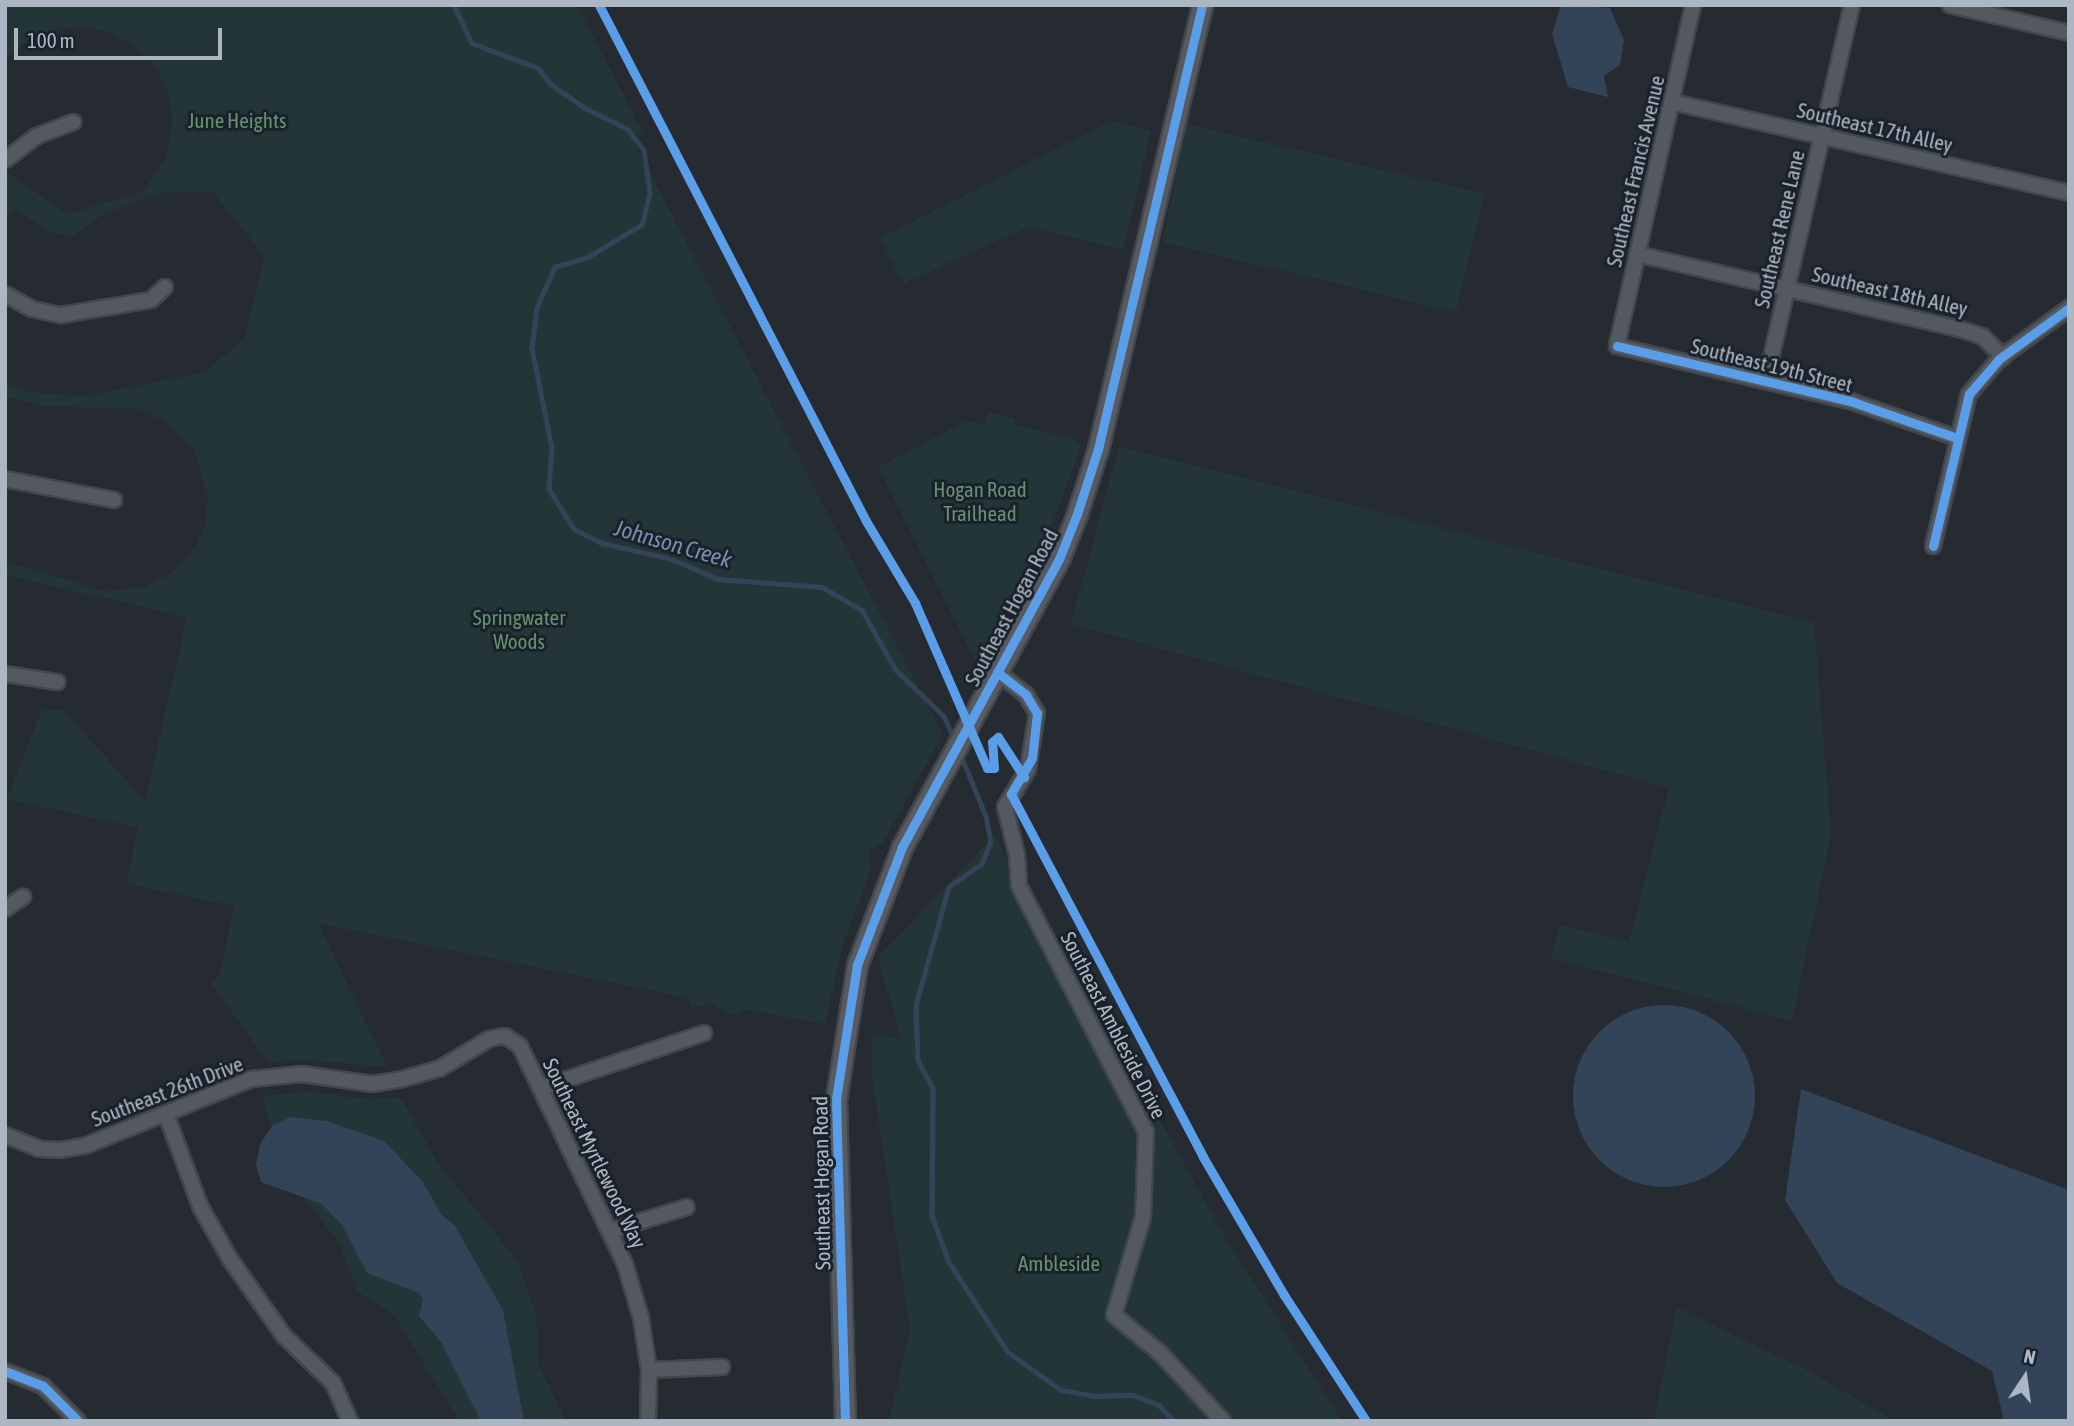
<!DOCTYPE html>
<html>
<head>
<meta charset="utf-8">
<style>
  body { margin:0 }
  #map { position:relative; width:2074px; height:1426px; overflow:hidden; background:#252b31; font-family:"Asap Condensed",sans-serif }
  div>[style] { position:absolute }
  .green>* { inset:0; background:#233537 }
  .water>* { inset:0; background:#334459 }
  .round { border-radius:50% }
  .stream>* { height:4.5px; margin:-2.25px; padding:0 2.25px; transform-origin:2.25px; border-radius:2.25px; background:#334459 }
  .roads { filter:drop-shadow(2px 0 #42474c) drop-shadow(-2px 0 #42474c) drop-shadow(0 2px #42474c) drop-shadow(0 -2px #42474c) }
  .minor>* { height:14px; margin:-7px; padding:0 7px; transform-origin:7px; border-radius:7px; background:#54595f }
  .major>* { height:19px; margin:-9.5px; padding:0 9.5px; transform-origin:9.5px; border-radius:9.5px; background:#575b61 }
  .cycleway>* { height:9px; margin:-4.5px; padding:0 4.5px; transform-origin:4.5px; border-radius:4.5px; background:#5a9eea }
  span { translate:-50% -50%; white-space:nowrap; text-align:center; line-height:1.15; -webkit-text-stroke:6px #19212b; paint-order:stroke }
  .park-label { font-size:21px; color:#66936e }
  .street-label { font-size:21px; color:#adb7c3 }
  .water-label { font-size:23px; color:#768fab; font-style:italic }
  .frame { position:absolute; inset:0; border:7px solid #adb7c3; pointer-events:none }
  .north { position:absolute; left:1990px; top:1342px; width:70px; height:70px; -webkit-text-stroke:5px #19212b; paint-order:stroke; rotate:13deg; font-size:19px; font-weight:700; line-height:28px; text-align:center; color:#adb7c3 }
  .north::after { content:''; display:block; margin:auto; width:24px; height:32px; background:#adb7c3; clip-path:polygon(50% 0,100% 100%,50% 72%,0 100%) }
  .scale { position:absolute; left:14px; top:28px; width:208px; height:32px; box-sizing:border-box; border:4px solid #adb7c3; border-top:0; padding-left:9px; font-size:21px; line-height:24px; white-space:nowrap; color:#adb7c3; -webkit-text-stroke:5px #19212b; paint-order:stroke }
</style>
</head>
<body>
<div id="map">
  <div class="green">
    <i style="clip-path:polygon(5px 5px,577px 5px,645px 136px,630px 133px,633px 140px,943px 734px,883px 842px,869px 851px,870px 871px,842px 948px,825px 1024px,744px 1009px,731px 1015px,713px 1004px,692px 1007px,687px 998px,318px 923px,387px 1067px,306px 1060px,268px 1062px,211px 983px,220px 975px,234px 906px,126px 884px,138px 828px,7px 799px,42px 709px,65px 711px,145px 802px,187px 617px,5px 575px,5px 562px,105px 591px,145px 587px,173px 572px,196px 546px,205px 526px,208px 495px,193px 448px,163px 420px,137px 409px,43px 406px,5px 396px,5px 383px,27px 392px,85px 396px,205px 372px,245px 338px,264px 256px,213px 192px,161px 193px,105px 213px,72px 237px,51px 232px,13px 209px,5px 222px,5px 179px,9px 174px,68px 214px,144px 191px,165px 159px,173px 120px,168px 94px,155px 67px,139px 50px,114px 34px,84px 27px,58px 29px,30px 39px,5px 58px)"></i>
    <i style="clip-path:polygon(1111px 121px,1151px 131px,1123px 250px,1028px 227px,903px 284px,880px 238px)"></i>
    <i style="clip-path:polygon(1187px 124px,1485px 194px,1456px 312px,1162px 242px)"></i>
    <i style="clip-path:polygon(987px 412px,1015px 419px,1014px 425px,1075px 438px,1081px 446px,1038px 563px,982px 663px,975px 661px,878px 467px,966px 421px,984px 425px)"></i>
    <i style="clip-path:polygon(1119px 446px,1814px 623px,1831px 834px,1792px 1021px,1551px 958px,1560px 925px,1629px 941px,1669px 788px,1071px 624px)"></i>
    <i style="clip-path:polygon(995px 835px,1130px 1093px,1147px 1097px,1226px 1239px,1342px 1421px,889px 1421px,910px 1329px,872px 1077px,872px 1034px,901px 1039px,878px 957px)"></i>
    <i style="clip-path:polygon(307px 1092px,369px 1099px,401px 1098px,436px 1160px,518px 1262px,536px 1314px,539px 1366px,566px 1421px,459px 1421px,394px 1315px,358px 1292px,339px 1243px,289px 1179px,262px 1096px)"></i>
    <i style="clip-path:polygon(1676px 1307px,1807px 1370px,1895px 1421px,1654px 1421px)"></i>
  </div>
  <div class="water">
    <i style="clip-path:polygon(1561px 5px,1610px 8px,1624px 40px,1620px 65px,1604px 76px,1608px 97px,1568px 87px,1552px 34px)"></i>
    <i class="round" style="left:1573px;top:1005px;width:182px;height:182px"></i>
    <i style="clip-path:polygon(1801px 1089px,2069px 1190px,2069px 1421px,2004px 1421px,1992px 1371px,1837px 1283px,1785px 1200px)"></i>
    <i style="clip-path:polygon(291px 1117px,327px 1121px,384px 1141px,422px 1181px,442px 1215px,455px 1226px,503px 1310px,524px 1421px,481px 1421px,441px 1342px,419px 1316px,423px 1300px,419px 1293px,367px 1273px,342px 1225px,322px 1204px,261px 1182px,256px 1165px,260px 1144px,273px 1125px)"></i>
  </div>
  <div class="stream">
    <i style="left:454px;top:5px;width:42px;rotate:64.7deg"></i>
    <i style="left:472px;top:43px;width:71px;rotate:20.7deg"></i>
    <i style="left:538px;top:68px;width:22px;rotate:51deg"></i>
    <i style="left:552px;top:85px;width:40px;rotate:34.9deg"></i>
    <i style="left:585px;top:108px;width:48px;rotate:26deg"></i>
    <i style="left:628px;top:129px;width:26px;rotate:53deg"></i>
    <i style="left:644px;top:150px;width:44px;rotate:82.2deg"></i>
    <i style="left:650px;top:194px;width:32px;rotate:104deg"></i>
    <i style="left:642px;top:225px;width:64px;rotate:149deg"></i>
    <i style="left:587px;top:258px;width:33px;rotate:164deg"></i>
    <i style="left:555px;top:267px;width:45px;rotate:113.7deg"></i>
    <i style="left:537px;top:308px;width:40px;rotate:97.1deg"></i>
    <i style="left:532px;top:348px;width:102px;rotate:78.7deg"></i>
    <i style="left:552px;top:448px;width:41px;rotate:94.2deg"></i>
    <i style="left:549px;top:489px;width:47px;rotate:58deg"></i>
    <i style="left:574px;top:529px;width:31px;rotate:27deg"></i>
    <i style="left:602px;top:543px;width:72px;rotate:12.9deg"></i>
    <i style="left:672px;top:559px;width:50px;rotate:23.5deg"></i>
    <i style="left:718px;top:579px;width:104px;rotate:4.4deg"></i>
    <i style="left:822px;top:587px;width:46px;rotate:29.9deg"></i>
    <i style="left:862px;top:610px;width:69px;rotate:60.5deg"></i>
    <i style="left:896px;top:670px;width:66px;rotate:43.8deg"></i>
    <i style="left:944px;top:716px;width:24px;rotate:66deg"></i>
    <i style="left:960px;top:753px;width:68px;rotate:67.6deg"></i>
    <i style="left:986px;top:816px;width:25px;rotate:79deg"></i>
    <i style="left:991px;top:841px;width:25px;rotate:111deg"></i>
    <i style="left:982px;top:864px;width:40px;rotate:145.1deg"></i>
    <i style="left:949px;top:887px;width:123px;rotate:105.5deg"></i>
    <i style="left:916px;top:1006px;width:54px;rotate:87.9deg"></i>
    <i style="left:918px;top:1060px;width:32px;rotate:62deg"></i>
    <i style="left:933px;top:1088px;width:128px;rotate:90.4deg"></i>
    <i style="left:932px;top:1216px;width:49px;rotate:69.7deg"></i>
    <i style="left:949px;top:1262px;width:108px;rotate:56.8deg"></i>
    <i style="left:1008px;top:1352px;width:65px;rotate:35.6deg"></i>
    <i style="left:1061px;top:1390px;width:36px;rotate:10deg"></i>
    <i style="left:1096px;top:1396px;width:37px;rotate:-2deg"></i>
    <i style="left:1133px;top:1395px;width:28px;rotate:21deg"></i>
    <i style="left:1159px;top:1405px;width:22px;rotate:47deg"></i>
  </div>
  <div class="roads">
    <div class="minor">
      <i style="left:1693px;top:5px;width:349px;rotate:102.6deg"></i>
      <i style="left:1617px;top:346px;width:243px;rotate:13.3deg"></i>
      <i style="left:1853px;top:402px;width:110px;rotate:19.1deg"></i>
      <i style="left:1950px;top:5px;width:122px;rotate:13.2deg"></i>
      <i style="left:1672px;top:102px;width:407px;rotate:12.9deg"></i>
      <i style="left:5px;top:160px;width:40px;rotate:-37deg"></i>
      <i style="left:37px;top:136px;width:39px;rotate:-21deg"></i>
      <i style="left:1637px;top:254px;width:332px;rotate:13.1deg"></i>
      <i style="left:1960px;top:329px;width:23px;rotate:18deg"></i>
      <i style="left:1982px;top:336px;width:30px;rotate:45deg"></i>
      <i style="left:5px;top:294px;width:31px;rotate:29deg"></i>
      <i style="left:32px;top:309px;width:30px;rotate:12deg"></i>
      <i style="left:61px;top:315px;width:91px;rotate:-9.5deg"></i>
      <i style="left:151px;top:300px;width:19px;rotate:-43deg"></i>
      <i style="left:1766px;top:380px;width:385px;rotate:-77.1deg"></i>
      <i style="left:5px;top:479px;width:111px;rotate:10.9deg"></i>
      <i style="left:1933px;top:546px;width:156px;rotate:-76.7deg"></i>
      <i style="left:1969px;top:394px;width:46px;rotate:-49.4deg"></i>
      <i style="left:1999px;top:359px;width:87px;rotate:-36.1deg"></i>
      <i style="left:997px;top:672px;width:37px;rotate:38deg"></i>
      <i style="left:1026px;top:695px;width:21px;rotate:59deg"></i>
      <i style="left:1037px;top:713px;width:57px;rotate:99.1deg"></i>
      <i style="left:1028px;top:769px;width:44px;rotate:121.2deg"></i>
      <i style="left:1005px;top:807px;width:49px;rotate:76deg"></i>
      <i style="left:1017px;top:855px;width:31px;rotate:86deg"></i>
      <i style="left:1019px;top:886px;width:277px;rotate:62.7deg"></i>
      <i style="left:1146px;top:1132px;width:85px;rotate:92deg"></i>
      <i style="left:1143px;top:1217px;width:102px;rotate:106.5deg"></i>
      <i style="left:1114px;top:1315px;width:58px;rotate:39.4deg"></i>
      <i style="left:1159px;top:1352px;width:94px;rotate:47.2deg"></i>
      <i style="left:5px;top:674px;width:53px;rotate:8.7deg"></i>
      <i style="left:5px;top:909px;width:22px;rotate:-34deg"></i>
      <i style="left:541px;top:1088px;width:172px;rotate:-18.6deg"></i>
      <i style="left:166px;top:1114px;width:98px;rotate:69.7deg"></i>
      <i style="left:200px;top:1206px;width:61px;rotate:60.5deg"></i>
      <i style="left:230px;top:1259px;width:94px;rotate:55deg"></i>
      <i style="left:284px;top:1336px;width:68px;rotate:43.8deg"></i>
      <i style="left:333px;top:1383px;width:42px;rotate:65.9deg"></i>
      <i style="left:5px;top:1135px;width:37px;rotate:22deg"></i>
      <i style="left:39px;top:1149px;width:21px;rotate:3deg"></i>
      <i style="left:60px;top:1150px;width:27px;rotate:-10deg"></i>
      <i style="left:87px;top:1145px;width:177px;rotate:-21.9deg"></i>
      <i style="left:251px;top:1079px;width:51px;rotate:-5.6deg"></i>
      <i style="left:302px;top:1074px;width:71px;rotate:8.1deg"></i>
      <i style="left:372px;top:1084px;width:31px;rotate:-9deg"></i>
      <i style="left:403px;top:1079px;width:37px;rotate:-16deg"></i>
      <i style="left:439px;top:1069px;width:58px;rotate:-31deg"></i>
      <i style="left:489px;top:1039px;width:16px;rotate:-11deg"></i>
      <i style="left:505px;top:1036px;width:18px;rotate:34deg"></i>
      <i style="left:520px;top:1046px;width:242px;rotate:64.3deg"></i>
      <i style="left:625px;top:1264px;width:56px;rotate:73.5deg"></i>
      <i style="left:641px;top:1318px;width:53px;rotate:81.3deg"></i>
      <i style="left:649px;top:1370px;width:51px;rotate:91.1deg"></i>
      <i style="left:613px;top:1230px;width:77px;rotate:-17.3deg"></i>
      <i style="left:649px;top:1370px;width:73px;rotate:-2.4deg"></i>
      <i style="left:5px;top:1371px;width:41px;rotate:21.5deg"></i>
      <i style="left:43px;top:1386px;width:49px;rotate:45deg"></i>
    </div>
    <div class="major">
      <i style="left:845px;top:1421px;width:322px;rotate:-91.6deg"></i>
      <i style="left:836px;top:1099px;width:136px;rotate:-81.1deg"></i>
      <i style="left:857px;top:965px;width:126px;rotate:-69.1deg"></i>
      <i style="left:902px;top:847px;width:328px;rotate:-61.4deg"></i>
      <i style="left:1059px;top:559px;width:48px;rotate:-68.2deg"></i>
      <i style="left:1077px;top:514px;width:68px;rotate:-72.1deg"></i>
      <i style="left:1098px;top:449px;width:456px;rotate:-76.8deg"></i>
    </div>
  </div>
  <div class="cycleway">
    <i style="left:599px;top:5px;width:581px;rotate:62.64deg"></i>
    <i style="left:866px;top:521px;width:96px;rotate:59.1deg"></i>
    <i style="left:915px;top:603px;width:180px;rotate:66.4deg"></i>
    <i style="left:987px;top:768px;width:7px"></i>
    <i style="left:994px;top:768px;width:26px;rotate:-94deg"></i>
    <i style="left:992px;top:742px;width:8px;rotate:-40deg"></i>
    <i style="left:998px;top:737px;width:48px;rotate:57deg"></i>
    <i style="left:1617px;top:346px;width:243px;rotate:13.3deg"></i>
    <i style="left:1853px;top:402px;width:110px;rotate:19.1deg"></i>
    <i style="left:1933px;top:546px;width:156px;rotate:-76.7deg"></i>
    <i style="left:1969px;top:394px;width:46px;rotate:-49.4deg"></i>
    <i style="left:1999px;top:359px;width:87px;rotate:-36.1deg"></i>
    <i style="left:997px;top:672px;width:37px;rotate:38deg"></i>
    <i style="left:1026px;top:695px;width:21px;rotate:59deg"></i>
    <i style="left:1037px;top:713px;width:45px;rotate:96.3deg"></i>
    <i style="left:1032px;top:758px;width:42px;rotate:120.3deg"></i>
    <i style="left:1011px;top:794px;width:411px;rotate:62.1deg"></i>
    <i style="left:1203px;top:1157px;width:160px;rotate:59.6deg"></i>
    <i style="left:1284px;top:1295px;width:150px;rotate:56.9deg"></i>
    <i style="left:5px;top:1371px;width:41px;rotate:21.5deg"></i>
    <i style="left:43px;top:1386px;width:49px;rotate:45deg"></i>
    <i style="left:845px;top:1421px;width:322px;rotate:-91.6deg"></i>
    <i style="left:836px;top:1099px;width:136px;rotate:-81.1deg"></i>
    <i style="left:857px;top:965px;width:126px;rotate:-69.1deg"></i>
    <i style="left:902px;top:847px;width:328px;rotate:-61.4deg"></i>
    <i style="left:1059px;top:559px;width:48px;rotate:-68.2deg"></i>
    <i style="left:1077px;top:514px;width:68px;rotate:-72.1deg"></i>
    <i style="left:1098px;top:449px;width:456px;rotate:-76.8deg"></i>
  </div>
  <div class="park-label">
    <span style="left:237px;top:120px">June Heights</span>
    <span style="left:980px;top:501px">Hogan Road<br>Trailhead</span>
    <span style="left:519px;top:629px">Springwater<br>Woods</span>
    <span style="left:1059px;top:1263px">Ambleside</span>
  </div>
  <div class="street-label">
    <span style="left:1875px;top:127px;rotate:13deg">Southeast 17th Alley</span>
    <span style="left:1635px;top:171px;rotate:-77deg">Southeast Francis Avenue</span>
    <span style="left:1779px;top:229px;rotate:-77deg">Southeast Rene Lane</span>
    <span style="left:1890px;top:291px;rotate:13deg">Southeast 18th Alley</span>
    <span style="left:1772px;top:365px;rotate:14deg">Southeast 19th Street</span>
    <span style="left:1011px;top:607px;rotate:-62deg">Southeast Hogan Road</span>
    <span style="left:1114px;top:1025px;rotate:63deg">Southeast Ambleside Drive</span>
    <span style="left:167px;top:1091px;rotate:-21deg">Southeast 26th Drive</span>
    <span style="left:595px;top:1153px;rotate:64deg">Southeast Myrtlewood Way</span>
    <span style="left:821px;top:1183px;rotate:-91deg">Southeast Hogan Road</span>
  </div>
  <div class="water-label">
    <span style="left:673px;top:544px;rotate:16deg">Johnson Creek</span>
  </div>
  <div class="frame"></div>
  <div class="north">N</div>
  <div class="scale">100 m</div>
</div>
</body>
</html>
